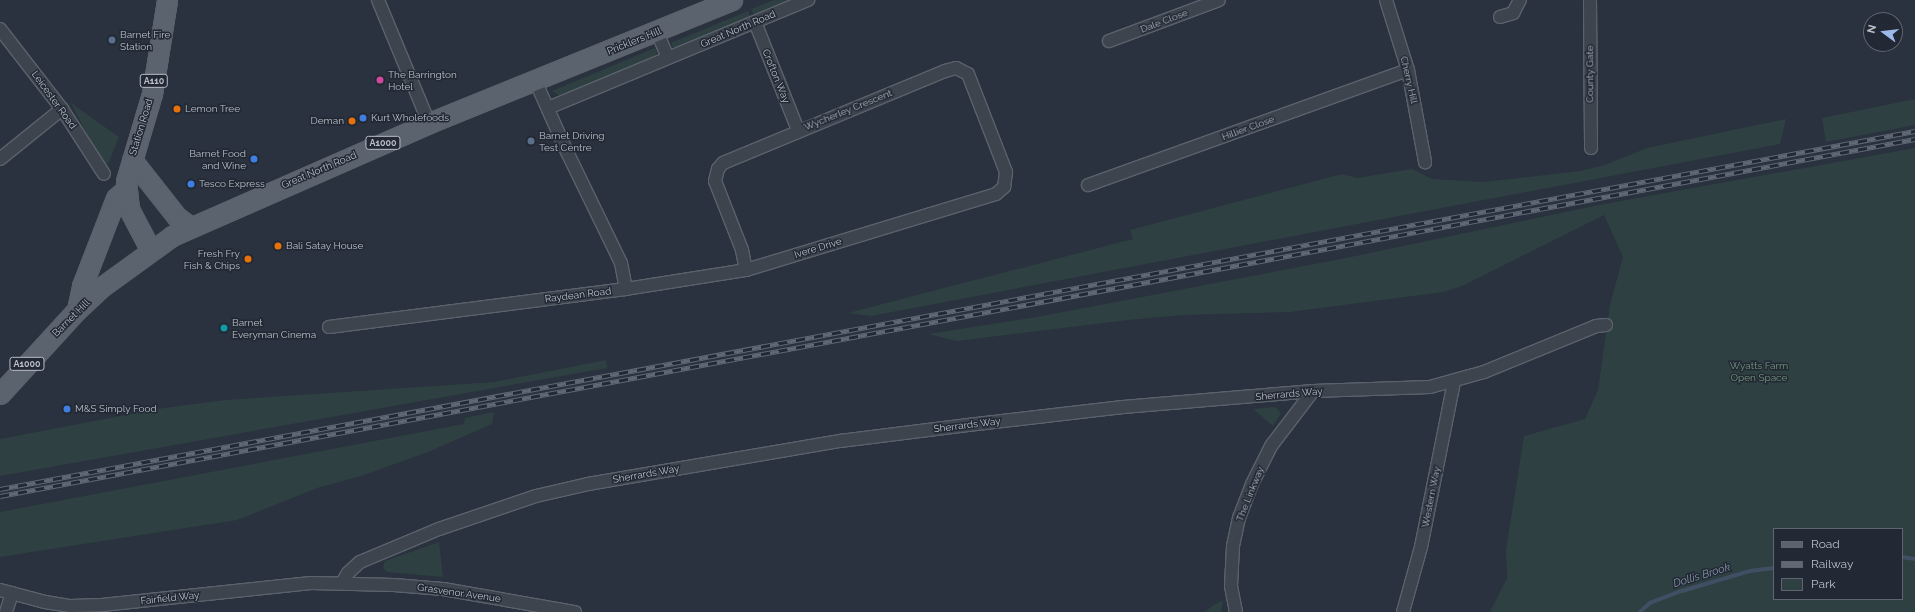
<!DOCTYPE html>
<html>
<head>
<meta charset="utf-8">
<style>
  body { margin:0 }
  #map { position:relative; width:1915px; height:612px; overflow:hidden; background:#29323e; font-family:Raleway,sans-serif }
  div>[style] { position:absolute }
  .green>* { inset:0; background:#2e4041 }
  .stream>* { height:3.5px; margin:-1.75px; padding:0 1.75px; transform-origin:1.75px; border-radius:1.75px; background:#414f65 }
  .roads { filter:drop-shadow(1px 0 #5b626c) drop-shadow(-1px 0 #5b626c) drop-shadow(0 1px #5b626c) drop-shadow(0 -1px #5b626c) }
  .street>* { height:12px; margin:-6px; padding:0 6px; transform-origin:6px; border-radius:6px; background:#3d444e }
  .primary>* { height:19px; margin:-9.5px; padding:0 9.5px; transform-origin:9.5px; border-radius:9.5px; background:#5b636e }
  .rail>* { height:4.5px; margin-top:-2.25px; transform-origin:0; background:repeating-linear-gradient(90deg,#222934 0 9px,#606875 0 18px); box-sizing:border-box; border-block:1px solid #606875 }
  .dots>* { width:11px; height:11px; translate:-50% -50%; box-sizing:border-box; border:2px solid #222934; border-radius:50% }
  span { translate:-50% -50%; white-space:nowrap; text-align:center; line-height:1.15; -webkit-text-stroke:3px #222934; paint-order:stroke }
  .shield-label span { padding:1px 3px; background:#222934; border:1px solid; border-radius:3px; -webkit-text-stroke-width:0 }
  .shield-label { font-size:9px; color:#babfc9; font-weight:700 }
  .street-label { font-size:10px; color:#babfc9 }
  .poi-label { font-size:10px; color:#babfc9 }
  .left { translate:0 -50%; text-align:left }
  .right { translate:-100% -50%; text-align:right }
  .park-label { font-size:10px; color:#74977c }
  .water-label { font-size:11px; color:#8595ac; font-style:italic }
  .legend { position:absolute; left:1773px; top:528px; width:130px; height:72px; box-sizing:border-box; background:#222934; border:1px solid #5f6570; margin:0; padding:5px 7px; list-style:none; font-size:12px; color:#babfc9 }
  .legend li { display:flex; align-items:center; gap:8px; height:20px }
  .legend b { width:20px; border:1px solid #5f6570 }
  .north { position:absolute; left:1863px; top:12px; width:40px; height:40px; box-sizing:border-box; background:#222934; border:1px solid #5f6570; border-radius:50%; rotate:285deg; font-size:11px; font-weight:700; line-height:16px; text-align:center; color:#babfc9 }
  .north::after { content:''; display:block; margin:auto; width:14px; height:18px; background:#9cb9ec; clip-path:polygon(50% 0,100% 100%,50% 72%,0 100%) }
</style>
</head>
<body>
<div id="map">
  <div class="green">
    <i style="clip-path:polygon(774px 0,794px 0,755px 17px,751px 9px)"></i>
    <i style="clip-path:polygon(748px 11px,751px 18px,679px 48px,673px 47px,671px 43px)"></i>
    <i style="clip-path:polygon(655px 48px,657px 52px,653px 59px,562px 97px,552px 91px)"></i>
    <i style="clip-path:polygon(1915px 99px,1915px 125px,1826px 142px,1822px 118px)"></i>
    <i style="clip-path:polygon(71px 103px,119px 137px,108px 164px,101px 161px)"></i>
    <i style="clip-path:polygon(1786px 119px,1780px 144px,871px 316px,848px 313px,1133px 239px,1130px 230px,1342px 174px,1357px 178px,1412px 169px,1432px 179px,1484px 182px,1580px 171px,1605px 165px,1647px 148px)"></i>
    <i style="clip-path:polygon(evenodd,1915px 148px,1915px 612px,1490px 612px,1507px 578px,1506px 550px,1524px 436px,1585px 419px,1598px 390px,1610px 305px,1623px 257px,1604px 215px,1462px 286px,1443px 292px,1290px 312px,1182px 315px,1128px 320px,957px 341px,928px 334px,1037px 317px,1346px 258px,1599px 205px,1915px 148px,1774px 529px,1902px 529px,1902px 599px,1774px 599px,1774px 529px)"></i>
    <i style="clip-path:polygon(606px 360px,607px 368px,0 476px,0 439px,157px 409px,225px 400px,494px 382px)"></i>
    <i style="clip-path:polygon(1275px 407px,1281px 413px,1273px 426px,1255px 411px,1254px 409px)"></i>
    <i style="clip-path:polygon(494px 412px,492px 424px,428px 452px,361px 476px,317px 488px,237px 520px,0 557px,0 512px,464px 424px,465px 418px)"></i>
    <i style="clip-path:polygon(439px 542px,443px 577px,387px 572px,383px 568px,385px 561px)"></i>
    <i style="clip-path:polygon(1223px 600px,1221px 612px,1204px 612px,1214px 605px)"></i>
  </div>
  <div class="stream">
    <i style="left:1902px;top:557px;width:13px;rotate:9deg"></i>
    <i style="left:1640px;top:612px;width:13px;rotate:-42deg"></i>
    <i style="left:1650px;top:603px;width:34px;rotate:-21deg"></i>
    <i style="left:1682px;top:591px;width:71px;rotate:-16.4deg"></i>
    <i style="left:1750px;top:571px;width:24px;rotate:-7deg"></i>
  </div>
  <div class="roads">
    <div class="street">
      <i style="left:378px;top:0;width:133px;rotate:67.5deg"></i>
      <i style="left:1386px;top:0;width:73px;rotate:72.6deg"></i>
      <i style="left:1408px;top:70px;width:94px;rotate:79.5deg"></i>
      <i style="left:1590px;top:0;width:148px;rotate:89.6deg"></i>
      <i style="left:1500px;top:17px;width:14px;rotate:-17deg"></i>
      <i style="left:1513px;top:13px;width:15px;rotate:-62deg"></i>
      <i style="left:755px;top:22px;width:116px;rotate:68.3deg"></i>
      <i style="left:0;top:29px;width:101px;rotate:52.2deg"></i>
      <i style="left:62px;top:109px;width:77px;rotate:57.1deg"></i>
      <i style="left:657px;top:32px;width:28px;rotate:67deg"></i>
      <i style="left:1109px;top:41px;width:117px;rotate:-20.4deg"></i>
      <i style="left:548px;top:108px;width:282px;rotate:-22.6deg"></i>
      <i style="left:0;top:159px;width:80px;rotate:-38.9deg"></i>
      <i style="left:1088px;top:185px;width:340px;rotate:-19.8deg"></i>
      <i style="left:626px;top:289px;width:121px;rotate:-9deg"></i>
      <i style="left:746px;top:270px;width:261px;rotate:-16.9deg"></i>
      <i style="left:996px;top:194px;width:11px;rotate:-41deg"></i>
      <i style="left:1004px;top:187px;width:15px;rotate:-82deg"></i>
      <i style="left:1006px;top:172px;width:105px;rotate:-111.2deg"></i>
      <i style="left:968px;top:74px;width:13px;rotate:-153deg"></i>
      <i style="left:956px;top:68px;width:11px;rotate:165deg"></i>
      <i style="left:945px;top:71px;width:240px;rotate:157.5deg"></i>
      <i style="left:723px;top:163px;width:8px;rotate:130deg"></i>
      <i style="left:718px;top:169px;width:12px;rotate:104deg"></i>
      <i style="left:715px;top:181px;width:74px;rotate:68.6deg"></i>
      <i style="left:742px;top:250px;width:20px;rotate:79deg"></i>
      <i style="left:329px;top:327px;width:299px;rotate:-7.3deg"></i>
      <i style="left:626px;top:289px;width:26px;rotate:-101deg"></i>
      <i style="left:621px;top:263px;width:123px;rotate:-115.9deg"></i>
      <i style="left:567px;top:152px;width:79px;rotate:-114deg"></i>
      <i style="left:342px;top:583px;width:12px;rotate:-59deg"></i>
      <i style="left:348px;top:573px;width:16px;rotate:-43deg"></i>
      <i style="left:360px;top:562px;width:86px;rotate:-22.7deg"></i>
      <i style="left:439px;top:529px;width:102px;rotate:-18.8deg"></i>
      <i style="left:536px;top:496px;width:53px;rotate:-13deg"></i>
      <i style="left:588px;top:484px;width:256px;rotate:-9.7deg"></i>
      <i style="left:840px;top:441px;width:129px;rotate:-7.1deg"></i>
      <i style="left:968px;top:425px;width:156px;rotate:-6.6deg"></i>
      <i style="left:1123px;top:407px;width:191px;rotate:-4.8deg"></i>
      <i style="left:1313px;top:391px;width:117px;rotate:-2deg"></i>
      <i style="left:1430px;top:387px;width:56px;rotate:-15.5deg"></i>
      <i style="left:1484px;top:372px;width:121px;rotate:-22.3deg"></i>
      <i style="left:1596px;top:326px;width:10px;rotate:-6deg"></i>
      <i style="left:0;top:590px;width:47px;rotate:14.9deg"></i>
      <i style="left:45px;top:602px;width:26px;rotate:9deg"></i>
      <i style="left:71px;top:606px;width:31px;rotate:-2deg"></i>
      <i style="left:102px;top:605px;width:210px;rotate:-6deg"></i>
      <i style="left:311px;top:583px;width:83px;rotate:1.4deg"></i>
      <i style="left:394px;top:585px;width:49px;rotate:4.7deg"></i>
      <i style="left:443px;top:589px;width:134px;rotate:9.9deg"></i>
      <i style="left:6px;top:612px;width:20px;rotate:-72deg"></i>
      <i style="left:1236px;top:612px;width:26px;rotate:-101deg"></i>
      <i style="left:1231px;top:586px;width:40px;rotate:-87.1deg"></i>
      <i style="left:1233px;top:546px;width:29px;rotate:-78deg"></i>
      <i style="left:1239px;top:518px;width:36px;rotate:-69deg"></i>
      <i style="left:1252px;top:484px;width:42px;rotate:-63.4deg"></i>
      <i style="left:1271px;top:446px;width:69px;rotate:-52.6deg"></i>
      <i style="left:1403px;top:612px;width:67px;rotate:-74.5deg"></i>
      <i style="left:1421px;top:547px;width:168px;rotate:-78.7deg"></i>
    </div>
    <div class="primary">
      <i style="left:132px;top:160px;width:73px;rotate:51.7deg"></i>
      <i style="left:177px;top:217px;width:17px;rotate:36deg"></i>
      <i style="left:150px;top:249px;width:45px;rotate:-117.7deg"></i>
      <i style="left:129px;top:209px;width:28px;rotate:-96deg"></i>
      <i style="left:126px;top:181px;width:91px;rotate:-73.4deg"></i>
      <i style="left:152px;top:94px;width:95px;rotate:-80.9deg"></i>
      <i style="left:77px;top:310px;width:25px;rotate:-78deg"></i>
      <i style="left:82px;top:286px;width:94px;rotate:-68.9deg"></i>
      <i style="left:116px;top:198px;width:12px;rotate:-42deg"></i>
      <i style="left:0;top:394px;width:114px;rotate:-47.5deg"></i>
      <i style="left:77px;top:310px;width:35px;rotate:-43deg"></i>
      <i style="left:103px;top:286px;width:85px;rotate:-35.9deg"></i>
      <i style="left:172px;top:236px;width:281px;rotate:-23.7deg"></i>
      <i style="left:429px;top:123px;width:327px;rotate:-22.1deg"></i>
    </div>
  </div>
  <div class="rail">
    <i style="left:0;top:489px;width:1948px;rotate:-10.59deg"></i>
    <i style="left:0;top:496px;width:1948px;rotate:-10.56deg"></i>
  </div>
  <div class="dots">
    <i style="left:112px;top:40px;background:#5c6f8a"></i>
    <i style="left:380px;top:80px;background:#d1479c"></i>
    <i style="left:177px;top:109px;background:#e8710a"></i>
    <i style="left:363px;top:118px;background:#3f7fe0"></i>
    <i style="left:352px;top:121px;background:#e8710a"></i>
    <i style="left:531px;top:141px;background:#5c6f8a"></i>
    <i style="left:254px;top:159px;background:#3f7fe0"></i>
    <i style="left:191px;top:184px;background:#3f7fe0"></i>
    <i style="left:278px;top:246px;background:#e8710a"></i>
    <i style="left:248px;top:259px;background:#e8710a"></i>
    <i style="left:224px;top:328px;background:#0f9aa8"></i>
    <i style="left:67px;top:409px;background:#3f7fe0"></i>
  </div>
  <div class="shield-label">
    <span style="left:154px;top:81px">A110</span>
    <span style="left:383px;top:143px">A1000</span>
    <span style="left:27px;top:364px">A1000</span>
  </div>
  <div class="street-label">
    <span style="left:1164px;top:21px;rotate:-21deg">Dale Close</span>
    <span style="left:738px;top:29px;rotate:-23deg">Great North Road</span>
    <span style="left:634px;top:41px;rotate:-22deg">Pricklers Hill</span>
    <span style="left:1590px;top:74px;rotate:-90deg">County Gate</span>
    <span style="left:776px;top:76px;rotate:68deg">Crofton Way</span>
    <span style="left:1409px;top:80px;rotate:77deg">Cherry Hill</span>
    <span style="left:54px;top:100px;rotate:54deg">Leicester Road</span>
    <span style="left:848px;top:110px;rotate:-22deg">Wycherley Crescent</span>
    <span style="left:141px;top:127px;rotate:-73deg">Station Road</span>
    <span style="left:1248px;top:128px;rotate:-20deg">Hillier Close</span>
    <span style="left:319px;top:170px;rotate:-23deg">Great North Road</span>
    <span style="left:818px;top:248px;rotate:-17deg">Ivere Drive</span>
    <span style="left:578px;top:295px;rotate:-7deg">Raydean Road</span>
    <span style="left:71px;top:318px;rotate:-45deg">Barnet Hill</span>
    <span style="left:1289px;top:394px;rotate:-5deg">Sherrards Way</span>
    <span style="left:967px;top:425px;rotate:-7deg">Sherrards Way</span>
    <span style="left:646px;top:474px;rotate:-10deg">Sherrards Way</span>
    <span style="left:1250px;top:494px;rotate:-68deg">The Linkway</span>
    <span style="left:1431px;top:497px;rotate:-79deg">Western Way</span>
    <span style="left:459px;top:593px;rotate:8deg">Grasvenor Avenue</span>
    <span style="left:170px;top:598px;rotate:-6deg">Fairfield Way</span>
  </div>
  <div class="poi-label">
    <span class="left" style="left:120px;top:40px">Barnet Fire<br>Station</span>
    <span class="left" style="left:388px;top:80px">The Barrington<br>Hotel</span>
    <span class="left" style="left:185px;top:109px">Lemon Tree</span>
    <span class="left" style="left:371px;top:118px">Kurt Wholefoods</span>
    <span class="right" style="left:344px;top:121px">Deman</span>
    <span class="left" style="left:539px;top:141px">Barnet Driving<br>Test Centre</span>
    <span class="right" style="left:246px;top:159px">Barnet Food<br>and Wine</span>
    <span class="left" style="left:199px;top:184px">Tesco Express</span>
    <span class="left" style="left:286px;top:246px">Bali Satay House</span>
    <span class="right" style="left:240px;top:259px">Fresh Fry<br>Fish &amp; Chips</span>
    <span class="left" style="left:232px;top:328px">Barnet<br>Everyman Cinema</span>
    <span class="left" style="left:75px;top:409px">M&amp;S Simply Food</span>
  </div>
  <div class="park-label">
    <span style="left:1759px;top:371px">Wyatts Farm<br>Open Space</span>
  </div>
  <div class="water-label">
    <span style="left:1702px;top:576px;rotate:-17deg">Dollis Brook</span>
  </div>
  <ul class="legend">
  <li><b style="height:5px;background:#5b636e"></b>Road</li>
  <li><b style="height:5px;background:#606875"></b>Railway</li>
  <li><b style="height:11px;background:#2e4041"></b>Park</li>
  </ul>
  <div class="north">N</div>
</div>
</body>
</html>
